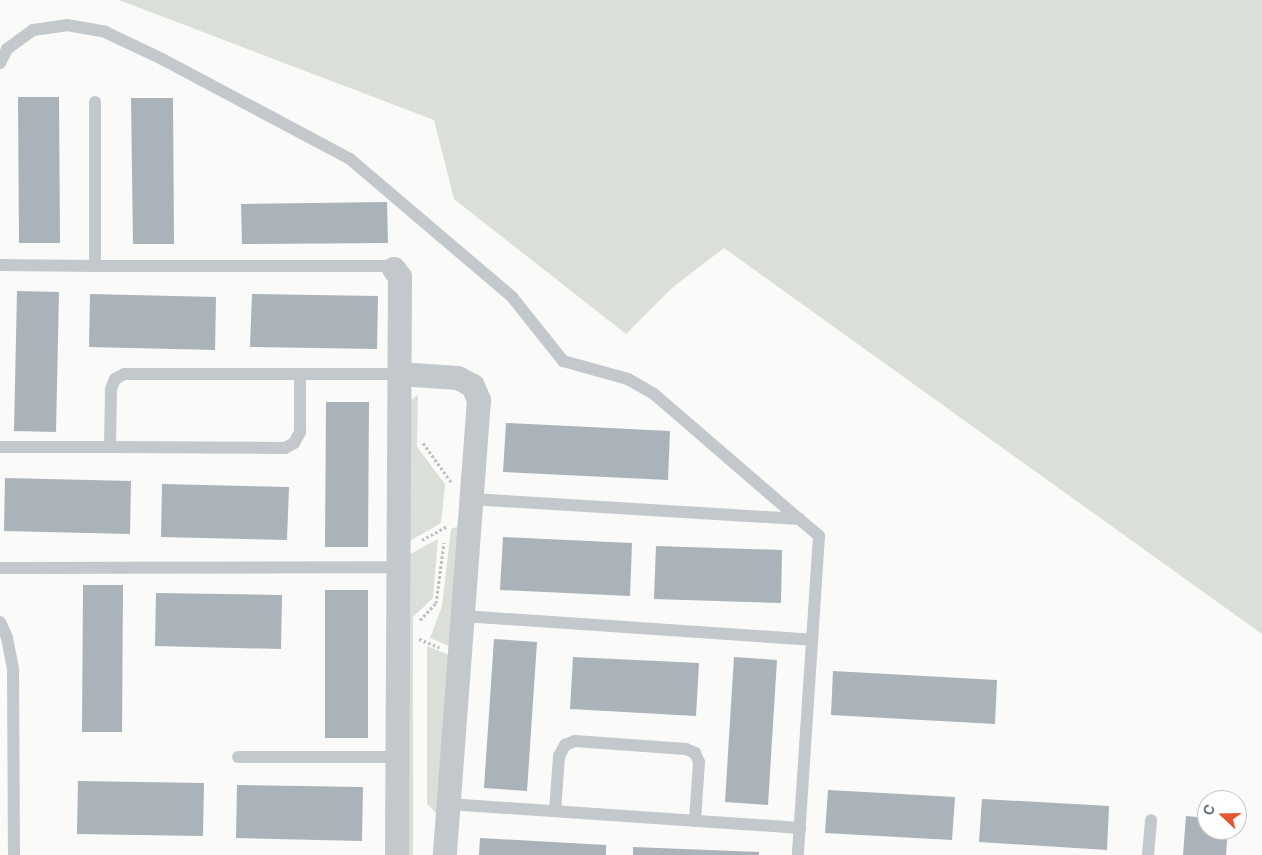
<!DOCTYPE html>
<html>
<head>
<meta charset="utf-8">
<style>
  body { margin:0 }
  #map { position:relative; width:1262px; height:855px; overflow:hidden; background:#fafaf8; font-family:Inter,sans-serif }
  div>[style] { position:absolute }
  .green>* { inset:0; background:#dadfd7 }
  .building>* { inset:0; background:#aab3b9 }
  .path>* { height:3px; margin-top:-1.5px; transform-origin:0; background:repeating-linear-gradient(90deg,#bbbfc2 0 2.5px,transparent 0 5px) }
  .service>* { height:12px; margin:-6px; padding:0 6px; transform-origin:6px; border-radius:6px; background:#c3c8cc }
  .minor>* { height:24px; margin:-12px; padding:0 12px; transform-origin:12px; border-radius:12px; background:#c3c8cc }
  span { translate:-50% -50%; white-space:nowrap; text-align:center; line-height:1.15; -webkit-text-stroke:5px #fff; paint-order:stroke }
  .north { position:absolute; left:1197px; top:790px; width:50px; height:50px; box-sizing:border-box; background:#fff; border:1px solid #c1c8cd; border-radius:50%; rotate:291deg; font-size:14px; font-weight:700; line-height:20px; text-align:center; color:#657683 }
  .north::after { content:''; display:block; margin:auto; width:18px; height:22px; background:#e4572e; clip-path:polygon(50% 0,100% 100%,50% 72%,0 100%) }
</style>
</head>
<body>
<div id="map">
  <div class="green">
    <i style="clip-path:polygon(119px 0,1262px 0,1262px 634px,724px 248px,673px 287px,626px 334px,454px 199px,434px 120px)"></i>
    <i style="clip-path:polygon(418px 395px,417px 447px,445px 484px,441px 523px,401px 546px,406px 403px)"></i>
    <i style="clip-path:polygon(459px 526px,449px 646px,430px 638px,442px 606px,451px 529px)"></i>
    <i style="clip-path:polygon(438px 539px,433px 598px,413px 617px,413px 855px,401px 855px,401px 559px)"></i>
    <i style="clip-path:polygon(427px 646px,449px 655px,436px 813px,427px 804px)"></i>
  </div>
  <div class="building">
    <i style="clip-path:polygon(18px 97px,59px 97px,60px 243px,19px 243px)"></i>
    <i style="clip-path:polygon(131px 98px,173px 98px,174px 244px,133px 244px)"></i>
    <i style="clip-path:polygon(387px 202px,388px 243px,242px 244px,241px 204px)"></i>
    <i style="clip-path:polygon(17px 291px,59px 292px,56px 432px,14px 431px)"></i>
    <i style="clip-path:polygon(90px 294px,216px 297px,215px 350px,89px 347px)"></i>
    <i style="clip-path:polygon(252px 294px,378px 296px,377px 349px,250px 347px)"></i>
    <i style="clip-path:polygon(326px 402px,369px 402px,368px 547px,325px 547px)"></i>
    <i style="clip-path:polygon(506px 423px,670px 431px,668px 480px,503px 472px)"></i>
    <i style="clip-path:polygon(5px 478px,131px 481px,130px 534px,4px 531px)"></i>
    <i style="clip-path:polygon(162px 484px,289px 487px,287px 540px,161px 537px)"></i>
    <i style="clip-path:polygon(503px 537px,632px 543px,630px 596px,500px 590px)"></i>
    <i style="clip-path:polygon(656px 546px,782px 550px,781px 603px,654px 599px)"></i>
    <i style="clip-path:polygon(83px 585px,123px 585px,122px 732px,82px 732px)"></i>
    <i style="clip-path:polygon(325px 590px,368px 590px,368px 738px,325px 738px)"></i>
    <i style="clip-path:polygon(156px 593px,282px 595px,281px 649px,155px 646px)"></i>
    <i style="clip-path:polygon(494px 639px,537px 642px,527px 791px,484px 788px)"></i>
    <i style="clip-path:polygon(573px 657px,699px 663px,696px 716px,570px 709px)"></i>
    <i style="clip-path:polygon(734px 657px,777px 660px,768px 805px,725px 802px)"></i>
    <i style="clip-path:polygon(833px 671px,997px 680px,995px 724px,831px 715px)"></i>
    <i style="clip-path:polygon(78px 781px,204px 783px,203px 836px,77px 834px)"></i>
    <i style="clip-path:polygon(237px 785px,363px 787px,362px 841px,236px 838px)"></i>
    <i style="clip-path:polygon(828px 790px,955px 797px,952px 840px,825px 833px)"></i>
    <i style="clip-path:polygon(982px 799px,1109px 806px,1107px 850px,979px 842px)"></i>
    <i style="clip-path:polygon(1186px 816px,1207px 818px,1207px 830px,1228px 830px,1226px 855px,1183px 855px)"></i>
    <i style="clip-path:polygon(480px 838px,606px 845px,606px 855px,479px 855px)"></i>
    <i style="clip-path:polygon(633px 847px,759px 852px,759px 855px,633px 855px)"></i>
  </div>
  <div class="path">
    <i style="left:423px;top:443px;width:48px;rotate:54.3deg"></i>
    <i style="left:422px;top:540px;width:29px;rotate:-29deg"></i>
    <i style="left:420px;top:620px;width:23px;rotate:-47deg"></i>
    <i style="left:436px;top:603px;width:61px;rotate:-82.4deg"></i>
    <i style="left:419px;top:639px;width:22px;rotate:22deg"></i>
  </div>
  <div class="service">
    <i style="left:0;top:63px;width:16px;rotate:-63deg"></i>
    <i style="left:7px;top:49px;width:32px;rotate:-36deg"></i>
    <i style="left:33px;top:30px;width:34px;rotate:-8deg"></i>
    <i style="left:67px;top:25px;width:39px;rotate:10deg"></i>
    <i style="left:105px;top:32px;width:63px;rotate:25.3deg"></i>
    <i style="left:162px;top:59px;width:213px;rotate:28deg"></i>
    <i style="left:350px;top:159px;width:213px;rotate:40.4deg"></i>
    <i style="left:512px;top:297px;width:82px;rotate:51.4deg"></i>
    <i style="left:563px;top:361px;width:67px;rotate:15.5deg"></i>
    <i style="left:628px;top:379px;width:30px;rotate:30deg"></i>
    <i style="left:654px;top:394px;width:191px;rotate:40.8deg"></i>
    <i style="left:95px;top:102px;width:164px;rotate:90deg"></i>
    <i style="left:95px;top:266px;width:290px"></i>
    <i style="left:385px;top:266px;width:9px;rotate:18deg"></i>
    <i style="left:0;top:265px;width:95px;rotate:0.6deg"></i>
    <i style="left:0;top:447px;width:110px"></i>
    <i style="left:110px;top:447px;width:58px;rotate:-89deg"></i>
    <i style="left:111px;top:389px;width:11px;rotate:-68deg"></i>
    <i style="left:115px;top:379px;width:10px;rotate:-29deg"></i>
    <i style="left:124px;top:374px;width:275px"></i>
    <i style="left:110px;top:447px;width:175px;rotate:0.3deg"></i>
    <i style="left:285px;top:448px;width:10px;rotate:-29deg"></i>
    <i style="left:294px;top:443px;width:13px;rotate:-61deg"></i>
    <i style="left:300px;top:432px;width:58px;rotate:-90deg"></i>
    <i style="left:471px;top:499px;width:329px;rotate:3.5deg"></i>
    <i style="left:799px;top:519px;width:26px;rotate:40deg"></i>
    <i style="left:819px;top:536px;width:320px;rotate:93.8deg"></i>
    <i style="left:0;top:568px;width:399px;rotate:-0.1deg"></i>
    <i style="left:463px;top:616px;width:350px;rotate:3.9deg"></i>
    <i style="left:0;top:622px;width:17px;rotate:66deg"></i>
    <i style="left:7px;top:638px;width:33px;rotate:79deg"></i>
    <i style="left:13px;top:670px;width:185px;rotate:89.7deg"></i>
    <i style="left:238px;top:757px;width:160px"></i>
    <i style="left:449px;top:804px;width:352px;rotate:3.9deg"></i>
    <i style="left:555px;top:811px;width:55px;rotate:-85.8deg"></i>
    <i style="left:559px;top:756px;width:13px;rotate:-61deg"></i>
    <i style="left:565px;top:745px;width:11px;rotate:-22deg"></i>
    <i style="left:575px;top:741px;width:111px;rotate:4.1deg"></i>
    <i style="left:686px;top:749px;width:10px;rotate:24deg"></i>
    <i style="left:695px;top:753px;width:10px;rotate:66deg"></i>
    <i style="left:699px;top:762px;width:59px;rotate:93.9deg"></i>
    <i style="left:1148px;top:855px;width:35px;rotate:-85deg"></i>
  </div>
  <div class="minor">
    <i style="left:394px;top:269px;width:10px;rotate:53deg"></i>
    <i style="left:400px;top:277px;width:578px;rotate:90.3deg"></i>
    <i style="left:399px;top:374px;width:59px;rotate:3.9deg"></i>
    <i style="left:458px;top:378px;width:17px;rotate:28deg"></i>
    <i style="left:473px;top:386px;width:15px;rotate:67deg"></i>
    <i style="left:479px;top:400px;width:456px;rotate:94.3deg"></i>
  </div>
  <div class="north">С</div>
</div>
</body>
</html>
